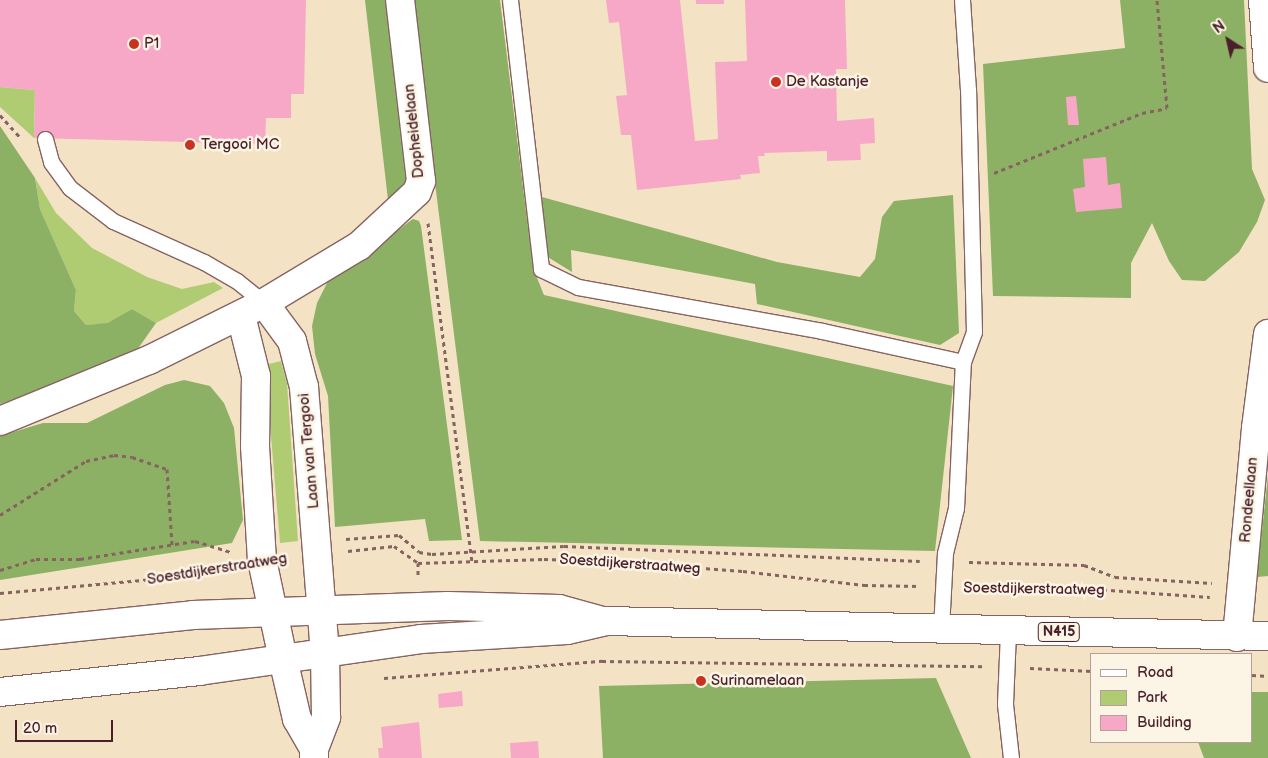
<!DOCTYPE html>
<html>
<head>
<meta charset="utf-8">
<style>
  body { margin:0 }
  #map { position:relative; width:1268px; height:758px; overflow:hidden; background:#f4e2c5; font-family:"Balsamiq Sans",sans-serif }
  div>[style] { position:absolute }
  .green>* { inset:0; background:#b0cc72 }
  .forest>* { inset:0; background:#8cb064 }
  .building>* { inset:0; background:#f7a8c6 }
  .path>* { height:3px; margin-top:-1.5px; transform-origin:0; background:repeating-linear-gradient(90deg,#866361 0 4px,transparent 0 8px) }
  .roads { filter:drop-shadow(1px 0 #866361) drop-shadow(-1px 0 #866361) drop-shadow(0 1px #866361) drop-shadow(0 -1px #866361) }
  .service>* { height:15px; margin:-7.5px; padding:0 7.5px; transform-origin:7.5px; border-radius:7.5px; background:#fff }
  .minor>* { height:28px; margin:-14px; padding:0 14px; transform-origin:14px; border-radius:14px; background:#fff }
  .tertiary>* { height:28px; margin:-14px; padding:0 14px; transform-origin:14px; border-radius:14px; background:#fff }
  .primary>* { height:28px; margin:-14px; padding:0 14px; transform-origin:14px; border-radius:14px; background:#fff }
  .dots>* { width:14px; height:14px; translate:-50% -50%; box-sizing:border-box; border:2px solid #fcf5e5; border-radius:50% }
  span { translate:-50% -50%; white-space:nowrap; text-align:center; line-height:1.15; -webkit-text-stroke:5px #fcf5e5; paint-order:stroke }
  .shield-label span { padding:1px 4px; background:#fcf5e5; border:1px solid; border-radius:4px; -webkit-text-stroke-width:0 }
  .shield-label { font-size:14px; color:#4a1f2b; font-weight:700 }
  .poi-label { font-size:15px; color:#4a1f2b }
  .left { translate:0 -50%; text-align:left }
  .street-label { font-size:15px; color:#4a1f2b }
  .legend { position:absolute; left:1090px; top:653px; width:162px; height:90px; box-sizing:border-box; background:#fcf5e5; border:1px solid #b59f9b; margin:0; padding:6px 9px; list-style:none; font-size:15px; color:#4a1f2b }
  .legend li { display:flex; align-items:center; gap:10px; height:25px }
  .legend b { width:25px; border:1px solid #b59f9b }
  .north { position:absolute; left:1203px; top:15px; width:50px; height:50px; -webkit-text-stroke:4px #fcf5e5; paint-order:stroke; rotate:325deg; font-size:14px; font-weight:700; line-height:20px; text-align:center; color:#4a1f2b }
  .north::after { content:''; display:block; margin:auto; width:18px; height:22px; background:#4a1f2b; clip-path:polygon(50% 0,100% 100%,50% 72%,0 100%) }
  .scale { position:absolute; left:15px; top:720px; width:98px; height:22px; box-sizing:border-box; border:2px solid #4a1f2b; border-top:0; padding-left:6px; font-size:15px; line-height:18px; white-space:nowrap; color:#4a1f2b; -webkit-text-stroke:4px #fcf5e5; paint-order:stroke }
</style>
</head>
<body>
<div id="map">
  <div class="green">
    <i style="clip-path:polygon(0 87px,35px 90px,34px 138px,0 107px)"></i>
    <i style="clip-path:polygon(35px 178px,56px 213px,92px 248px,147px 277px,182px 289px,214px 282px,223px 288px,156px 323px,132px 309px,108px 324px,86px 325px,74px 311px,76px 290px,40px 209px)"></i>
    <i style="clip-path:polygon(281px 361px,287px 383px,298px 541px,280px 543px,265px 365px)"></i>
  </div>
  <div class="forest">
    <i style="clip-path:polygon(365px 0,385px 0,406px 183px,388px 200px)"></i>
    <i style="clip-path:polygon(412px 0,500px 0,533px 268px,544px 295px,953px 386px,935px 551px,480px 541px)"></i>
    <i style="clip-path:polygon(1120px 0,1244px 0,1252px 169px,1265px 200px,1257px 222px,1239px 252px,1205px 281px,1182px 280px,1169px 261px,1152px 223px,1131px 263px,1131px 298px,993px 296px,983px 64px,1125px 48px)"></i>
    <i style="clip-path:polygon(0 126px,35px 178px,40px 209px,76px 290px,74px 311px,86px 325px,108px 323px,132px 309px,156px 323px,137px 350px,76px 378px,0 404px)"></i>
    <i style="clip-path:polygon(953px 195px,959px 333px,940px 345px,757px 304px,755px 284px,571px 250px,572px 272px,546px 256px,542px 197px,777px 262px,860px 277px,875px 259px,882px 217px,894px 201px)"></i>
    <i style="clip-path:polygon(413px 219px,419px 221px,421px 226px,462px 540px,429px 541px,425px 519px,335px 527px,328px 396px,315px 354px,312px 326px,317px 303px,328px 281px)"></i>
    <i style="clip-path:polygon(184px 380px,210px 386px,224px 403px,234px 428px,243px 520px,232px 543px,0 580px,0 436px,43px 423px,87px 423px,165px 385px)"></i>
    <i style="clip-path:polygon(1268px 475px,1268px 576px,1257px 577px)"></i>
    <i style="clip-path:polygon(936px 678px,971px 758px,603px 758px,599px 686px)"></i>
    <i style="clip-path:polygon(1252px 692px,1268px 692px,1268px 758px,1204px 758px,1198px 742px,1252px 742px)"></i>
  </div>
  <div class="building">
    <i style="clip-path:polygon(0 0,306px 0,304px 94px,291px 94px,291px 118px,266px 118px,265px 144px,34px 138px,35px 90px,0 87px)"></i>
    <i style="clip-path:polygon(606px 0,680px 0,695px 141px,718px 139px,715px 62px,747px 61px,745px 0,845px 0,847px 69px,836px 69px,837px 121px,874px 118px,875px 143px,860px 144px,861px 160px,827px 161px,827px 151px,764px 153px,765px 156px,758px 156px,760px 173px,740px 175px,741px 179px,637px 190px,631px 135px,621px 135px,616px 96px,627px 95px,619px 22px,609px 23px)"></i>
    <i style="clip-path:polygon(696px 0,724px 0,724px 4px,696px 4px)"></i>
    <i style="clip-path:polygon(1076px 96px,1079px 125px,1068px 125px,1066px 97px)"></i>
    <i style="clip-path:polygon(1106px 157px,1108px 185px,1120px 183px,1122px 208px,1076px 212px,1073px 189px,1085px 187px,1083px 159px)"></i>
    <i style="clip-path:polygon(462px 691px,463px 706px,439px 708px,438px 694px)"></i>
    <i style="clip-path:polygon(419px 722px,422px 758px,379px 758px,378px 748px,383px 748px,381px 727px)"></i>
    <i style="clip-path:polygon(538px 741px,539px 758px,511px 758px,510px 743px)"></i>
  </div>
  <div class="path">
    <i style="left:0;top:115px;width:30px;rotate:48deg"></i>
    <i style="left:994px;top:173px;width:160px;rotate:-22.1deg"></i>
    <i style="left:1142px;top:113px;width:25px;rotate:-11deg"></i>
    <i style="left:1167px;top:108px;width:108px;rotate:-95.3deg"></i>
    <i style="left:428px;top:223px;width:342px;rotate:82.6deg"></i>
    <i style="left:0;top:515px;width:102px;rotate:-32.1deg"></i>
    <i style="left:86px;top:461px;width:29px;rotate:-12deg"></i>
    <i style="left:114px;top:455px;width:18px;rotate:6deg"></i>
    <i style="left:132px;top:457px;width:37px;rotate:19deg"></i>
    <i style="left:167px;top:469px;width:76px;rotate:86.2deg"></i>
    <i style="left:346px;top:539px;width:53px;rotate:-4.3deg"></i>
    <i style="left:399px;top:535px;width:26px;rotate:40deg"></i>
    <i style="left:419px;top:552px;width:13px;rotate:9deg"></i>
    <i style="left:432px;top:554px;width:132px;rotate:-3.5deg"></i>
    <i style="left:564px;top:546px;width:356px;rotate:2.4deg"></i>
    <i style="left:348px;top:551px;width:46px;rotate:-6.2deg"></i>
    <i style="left:394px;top:546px;width:29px;rotate:35deg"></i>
    <i style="left:418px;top:563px;width:126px;rotate:-1.8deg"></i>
    <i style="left:544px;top:559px;width:66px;rotate:1.7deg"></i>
    <i style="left:610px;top:561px;width:133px;rotate:4.3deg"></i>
    <i style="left:743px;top:571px;width:122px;rotate:6.6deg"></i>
    <i style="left:864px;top:585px;width:56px;rotate:1deg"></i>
    <i style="left:969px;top:562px;width:115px;rotate:1.5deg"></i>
    <i style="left:1084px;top:565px;width:33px;rotate:21deg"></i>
    <i style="left:1115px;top:577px;width:97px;rotate:3.5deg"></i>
    <i style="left:418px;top:563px;width:14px;rotate:90deg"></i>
    <i style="left:0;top:570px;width:38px;rotate:-17deg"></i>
    <i style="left:36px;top:559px;width:44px"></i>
    <i style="left:80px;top:559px;width:116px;rotate:-8.9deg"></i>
    <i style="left:195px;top:541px;width:37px;rotate:17deg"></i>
    <i style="left:966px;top:587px;width:129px;rotate:0.9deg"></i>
    <i style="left:1095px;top:589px;width:115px;rotate:4deg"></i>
    <i style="left:0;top:593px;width:178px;rotate:-5.2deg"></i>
    <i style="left:177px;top:577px;width:57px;rotate:-13.1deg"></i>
    <i style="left:1030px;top:668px;width:62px;rotate:2.8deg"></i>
    <i style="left:1252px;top:675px;width:16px;rotate:4deg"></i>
    <i style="left:384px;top:678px;width:219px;rotate:-4.5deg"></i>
    <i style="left:602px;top:661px;width:380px;rotate:0.8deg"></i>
  </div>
  <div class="roads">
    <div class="service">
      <i style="left:510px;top:0;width:271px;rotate:83.4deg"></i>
      <i style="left:541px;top:269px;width:41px;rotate:25.9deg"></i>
      <i style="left:578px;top:287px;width:248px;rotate:10.2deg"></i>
      <i style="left:822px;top:331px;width:144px;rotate:12.4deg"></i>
      <i style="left:45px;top:139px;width:24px;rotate:75deg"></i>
      <i style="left:51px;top:162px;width:32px;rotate:54deg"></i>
      <i style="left:70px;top:188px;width:54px;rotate:37.5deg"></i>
      <i style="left:113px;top:221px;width:100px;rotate:24.3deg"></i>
      <i style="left:204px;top:262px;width:38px;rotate:30deg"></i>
      <i style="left:237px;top:281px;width:35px;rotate:39deg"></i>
      <i style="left:941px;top:629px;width:76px;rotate:-87deg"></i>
      <i style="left:945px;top:553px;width:46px;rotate:-76.3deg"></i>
      <i style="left:956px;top:508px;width:146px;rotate:-87.3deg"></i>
      <i style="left:963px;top:362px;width:32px;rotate:-70deg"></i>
      <i style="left:974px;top:332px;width:242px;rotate:-91.4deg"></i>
      <i style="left:968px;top:90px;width:90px;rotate:-93.8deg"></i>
      <i style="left:1008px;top:632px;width:72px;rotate:92.4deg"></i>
      <i style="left:1005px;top:704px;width:54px;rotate:83.7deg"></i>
    </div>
    <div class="minor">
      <i style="left:1263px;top:0;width:68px;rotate:85.8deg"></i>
      <i style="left:264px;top:303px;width:111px;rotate:-31deg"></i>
      <i style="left:359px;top:246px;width:79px;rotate:-43deg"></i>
      <i style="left:417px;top:192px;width:12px;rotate:-70deg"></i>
      <i style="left:421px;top:181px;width:182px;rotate:-96.6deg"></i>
      <i style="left:1237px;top:637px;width:210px;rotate:-84.8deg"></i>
      <i style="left:1256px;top:428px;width:95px;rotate:-82.7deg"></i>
      <i style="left:283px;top:659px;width:62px;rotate:76.9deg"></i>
      <i style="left:297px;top:719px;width:34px;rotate:60deg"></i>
      <i style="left:314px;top:758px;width:9px;rotate:-90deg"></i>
      <i style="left:314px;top:749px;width:34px;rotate:-69deg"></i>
      <i style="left:326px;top:717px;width:64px;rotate:-90.9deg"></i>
    </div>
    <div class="tertiary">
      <i style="left:241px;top:316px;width:62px;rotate:76deg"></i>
      <i style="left:256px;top:376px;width:70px;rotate:90.8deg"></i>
      <i style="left:255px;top:446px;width:114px;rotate:86.5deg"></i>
      <i style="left:262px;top:560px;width:101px;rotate:78deg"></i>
      <i style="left:0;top:421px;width:161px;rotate:-22.3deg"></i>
      <i style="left:149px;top:360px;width:128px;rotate:-26.4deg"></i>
      <i style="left:264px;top:303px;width:47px;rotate:53.6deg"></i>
      <i style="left:292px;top:341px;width:48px;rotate:75.4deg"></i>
      <i style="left:304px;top:387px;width:267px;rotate:85.5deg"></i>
    </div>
    <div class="primary">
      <i style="left:0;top:635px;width:194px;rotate:-5.9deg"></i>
      <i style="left:193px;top:615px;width:255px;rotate:-2deg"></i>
      <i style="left:448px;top:606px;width:111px;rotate:1.5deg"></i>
      <i style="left:559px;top:609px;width:46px;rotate:15.3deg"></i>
      <i style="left:0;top:692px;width:200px;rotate:-6deg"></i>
      <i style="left:199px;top:671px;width:224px;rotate:-8.2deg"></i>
      <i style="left:421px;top:639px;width:146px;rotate:-3.5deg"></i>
      <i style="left:567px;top:630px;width:40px;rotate:-13deg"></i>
      <i style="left:606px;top:621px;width:662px;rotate:1.3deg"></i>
    </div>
  </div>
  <div class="dots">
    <i style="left:134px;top:44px;background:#c8321e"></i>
    <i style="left:776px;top:82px;background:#c8321e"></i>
    <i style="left:190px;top:145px;background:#c8321e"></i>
    <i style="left:701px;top:681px;background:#c8321e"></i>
  </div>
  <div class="shield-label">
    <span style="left:1059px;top:632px">N415</span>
  </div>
  <div class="poi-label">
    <span class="left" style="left:144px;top:44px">P1</span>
    <span class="left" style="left:786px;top:82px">De Kastanje</span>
    <span class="left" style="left:201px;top:145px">Tergooi MC</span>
    <span class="left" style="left:711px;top:681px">Surinamelaan</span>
  </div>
  <div class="street-label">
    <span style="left:414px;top:131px;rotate:-96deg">Dopheidelaan</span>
    <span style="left:309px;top:451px;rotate:-95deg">Laan van Tergooi</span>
    <span style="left:1249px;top:500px;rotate:-85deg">Rondeellaan</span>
    <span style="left:630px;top:564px;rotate:4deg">Soestdijkerstraatweg</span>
    <span style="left:217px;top:569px;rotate:-9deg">Soestdijkerstraatweg</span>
    <span style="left:1034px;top:589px;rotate:1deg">Soestdijkerstraatweg</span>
  </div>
  <ul class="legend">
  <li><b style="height:6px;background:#fff"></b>Road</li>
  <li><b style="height:14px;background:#b0cc72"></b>Park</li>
  <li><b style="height:14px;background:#f7a8c6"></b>Building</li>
  </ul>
  <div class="north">N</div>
  <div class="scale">20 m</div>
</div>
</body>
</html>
